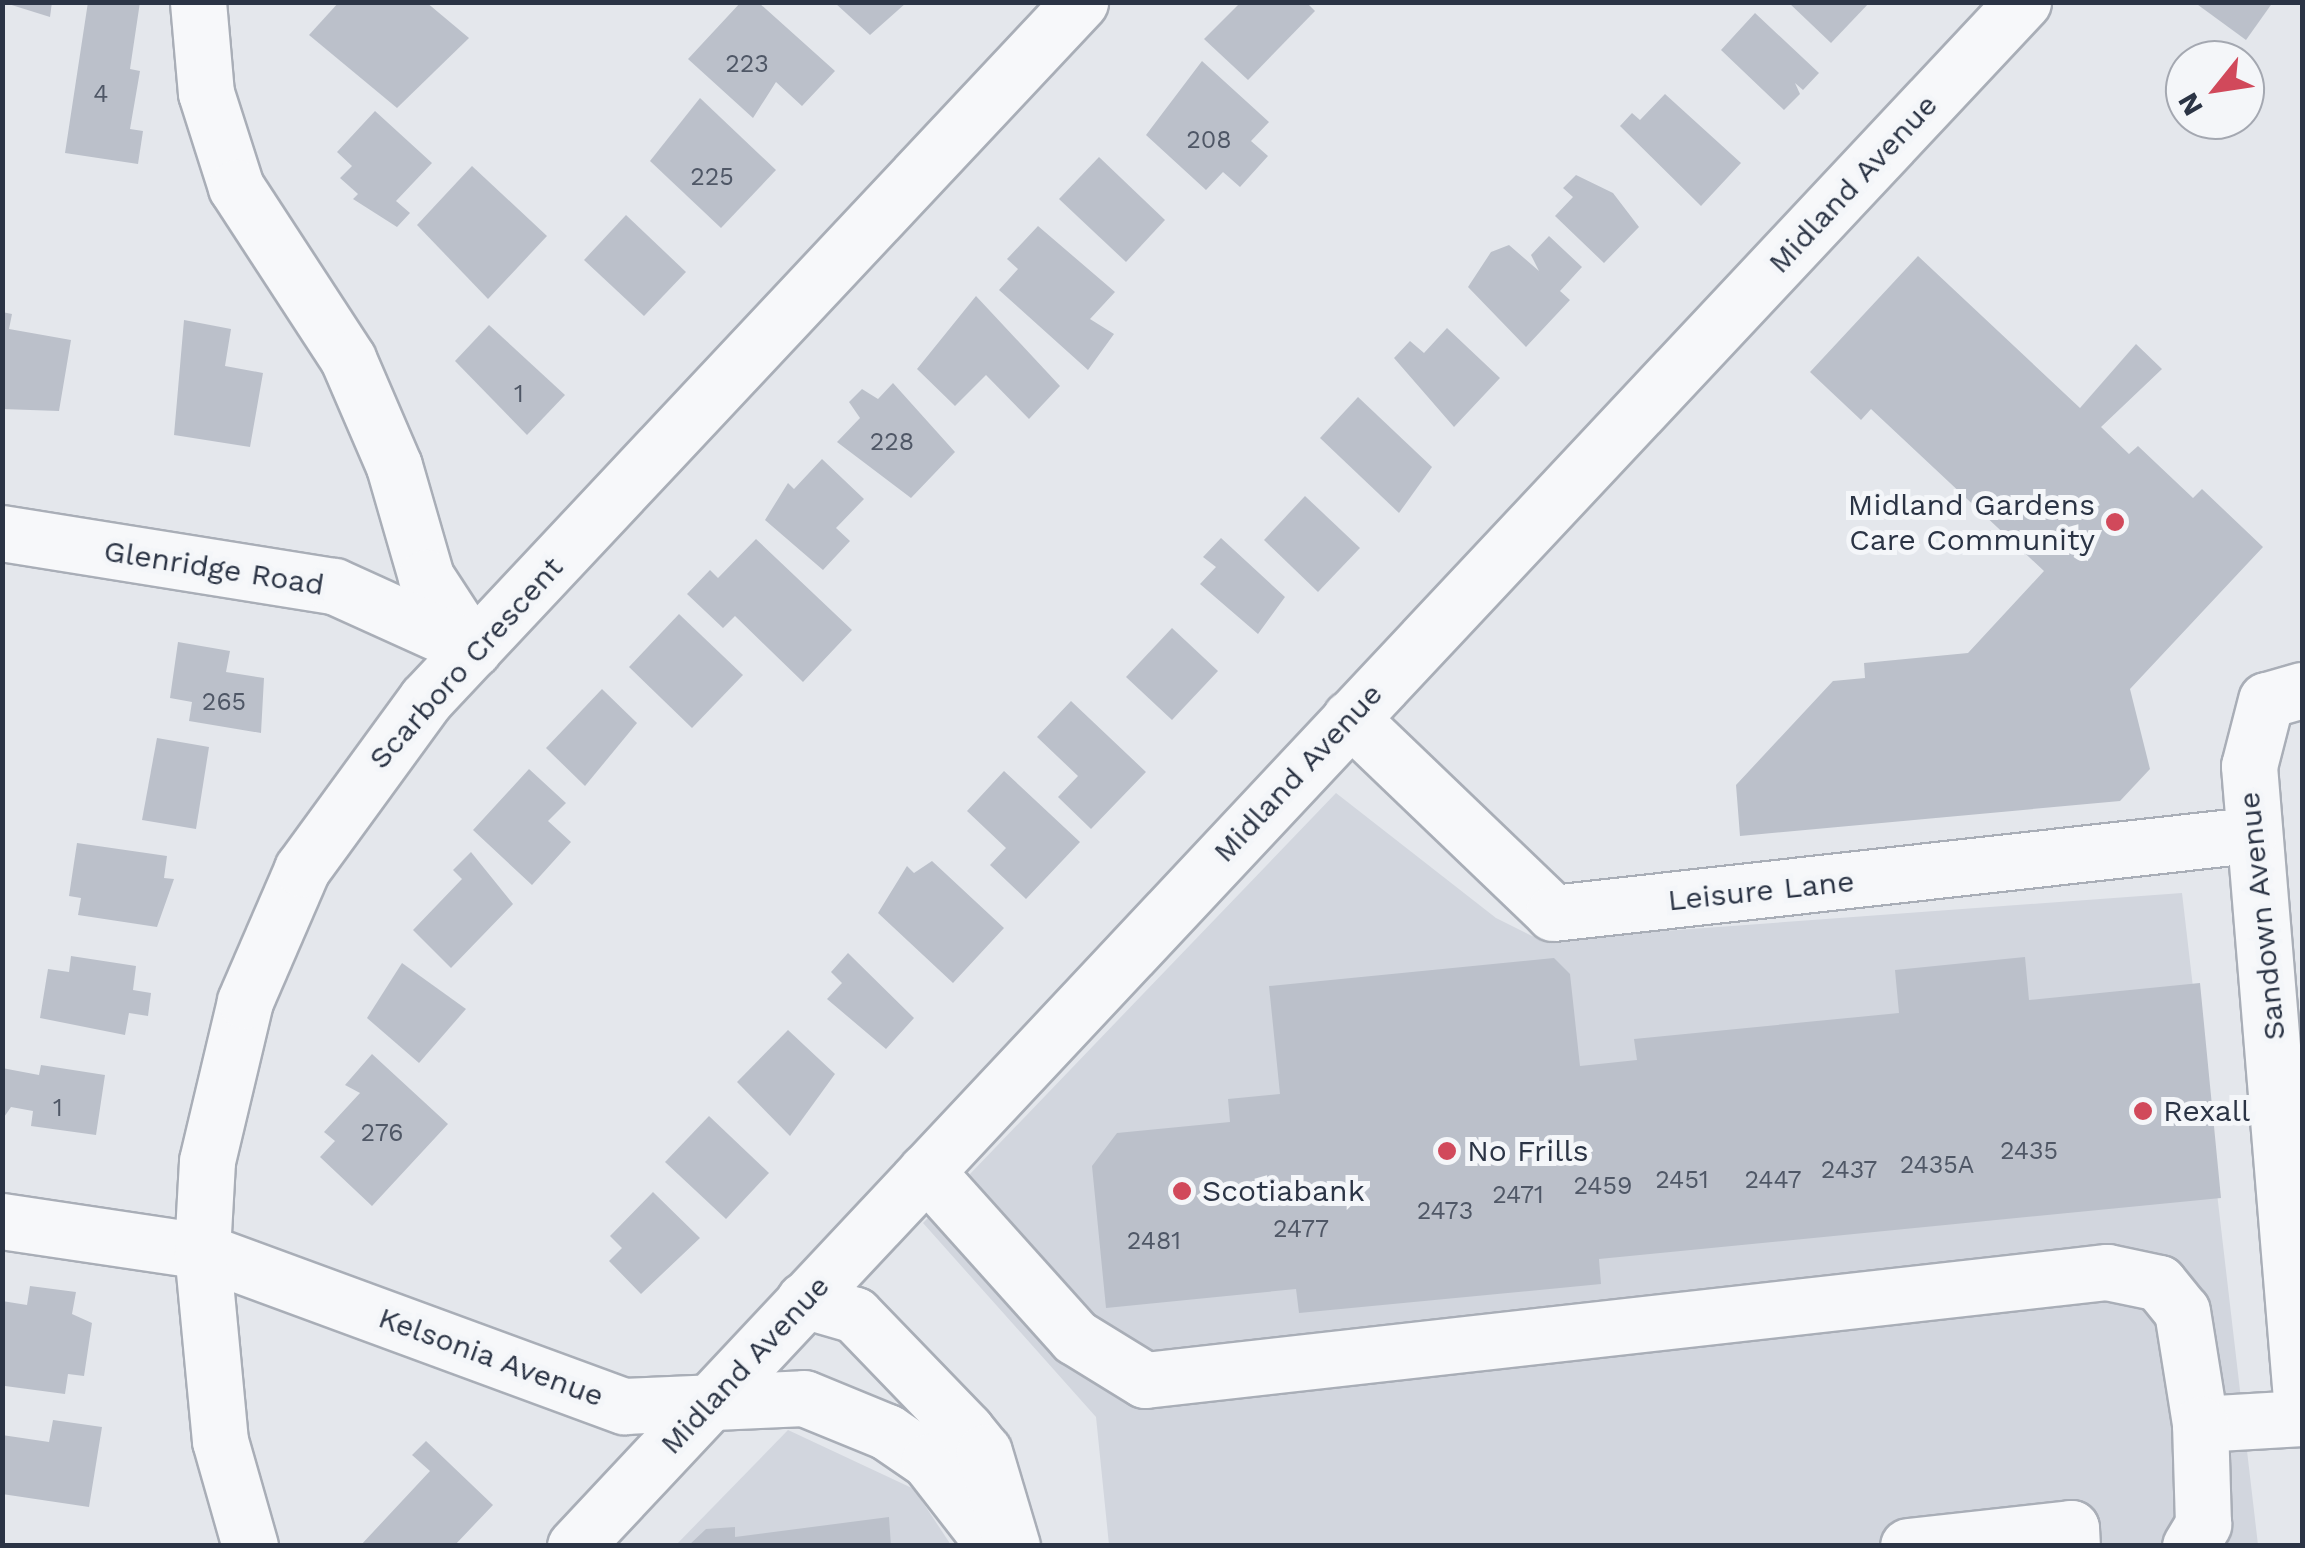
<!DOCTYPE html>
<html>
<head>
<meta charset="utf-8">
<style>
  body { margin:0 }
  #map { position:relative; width:2305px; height:1548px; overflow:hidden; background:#e4e7ec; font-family:"Work Sans",sans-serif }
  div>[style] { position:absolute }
  .built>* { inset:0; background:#d2d6de }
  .building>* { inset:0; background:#bbc0ca }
  .roads { filter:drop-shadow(2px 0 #a9aeb7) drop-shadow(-2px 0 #a9aeb7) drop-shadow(0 2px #a9aeb7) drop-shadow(0 -2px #a9aeb7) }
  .minor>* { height:55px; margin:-27.5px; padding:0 27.5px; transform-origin:27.5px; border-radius:27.5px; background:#f7f8fa }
  .dots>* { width:28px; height:28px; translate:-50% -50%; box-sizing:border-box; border:5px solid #f4f6f9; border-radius:50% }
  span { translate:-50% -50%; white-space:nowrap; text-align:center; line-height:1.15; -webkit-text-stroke:10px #f4f6f9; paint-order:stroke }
  .number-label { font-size:25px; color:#4f5766 }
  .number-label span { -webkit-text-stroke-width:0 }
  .street-label { font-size:30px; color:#2b3445 }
  .poi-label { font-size:30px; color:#2b3445 }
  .right { translate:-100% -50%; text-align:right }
  .left { translate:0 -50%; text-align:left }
  .frame { position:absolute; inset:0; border:5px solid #2b3445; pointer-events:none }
  .north { position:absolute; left:2165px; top:40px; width:100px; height:100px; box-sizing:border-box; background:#f4f6f9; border:2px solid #a4a8b1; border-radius:50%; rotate:240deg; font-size:28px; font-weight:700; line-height:40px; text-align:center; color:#2b3445 }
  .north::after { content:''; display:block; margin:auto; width:35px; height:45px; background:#d1495b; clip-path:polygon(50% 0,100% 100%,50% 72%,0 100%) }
</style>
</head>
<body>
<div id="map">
  <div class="built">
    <i style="clip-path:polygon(1336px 793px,1496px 918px,1540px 940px,2182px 893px,2258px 1545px,1109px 1545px,1096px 1417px,923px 1223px)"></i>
    <i style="clip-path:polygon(788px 1430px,914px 1489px,951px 1545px,675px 1546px)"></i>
  </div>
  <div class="building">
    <i style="clip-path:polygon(2px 2px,52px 2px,50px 17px)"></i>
    <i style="clip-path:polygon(88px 2px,140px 2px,130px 69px,140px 71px,130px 129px,143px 131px,138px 164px,65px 153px)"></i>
    <i style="clip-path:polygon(339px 2px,426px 2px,469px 38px,397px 108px,309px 35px)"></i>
    <i style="clip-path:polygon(741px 2px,758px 2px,835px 71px,802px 106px,776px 82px,753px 118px,688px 59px)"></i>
    <i style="clip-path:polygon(1788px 2px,1870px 2px,1831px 43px)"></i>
    <i style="clip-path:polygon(2194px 2px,2273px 2px,2246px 40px)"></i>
    <i style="clip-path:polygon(835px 3px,906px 3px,870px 35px)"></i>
    <i style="clip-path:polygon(1240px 3px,1307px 3px,1315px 11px,1248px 80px,1204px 39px)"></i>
    <i style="clip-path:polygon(1755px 13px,1819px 73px,1803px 90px,1795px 83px,1800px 94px,1784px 110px,1721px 50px)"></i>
    <i style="clip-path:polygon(1202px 61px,1269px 122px,1251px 141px,1268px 156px,1240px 187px,1223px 172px,1206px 190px,1146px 135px)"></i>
    <i style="clip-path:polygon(1665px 94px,1741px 163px,1701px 206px,1620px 126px,1632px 113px,1640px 120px)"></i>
    <i style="clip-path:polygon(700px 98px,776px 170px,721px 228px,650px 161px)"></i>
    <i style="clip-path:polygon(375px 111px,432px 163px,396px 201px,410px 213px,397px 227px,353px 199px,358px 194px,340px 178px,352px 166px,337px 152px)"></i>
    <i style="clip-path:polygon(1099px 157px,1165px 220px,1126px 262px,1059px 199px)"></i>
    <i style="clip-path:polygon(472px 166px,547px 236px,488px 299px,417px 225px)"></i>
    <i style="clip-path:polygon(1576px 175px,1613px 193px,1639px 227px,1604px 263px,1555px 216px,1573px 197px,1563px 188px)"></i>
    <i style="clip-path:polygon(626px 215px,686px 272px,644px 316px,584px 260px)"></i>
    <i style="clip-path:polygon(1038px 226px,1115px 292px,1090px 319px,1114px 334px,1088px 370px,999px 290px,1018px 269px,1007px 259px)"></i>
    <i style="clip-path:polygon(1549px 236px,1582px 267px,1560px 291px,1570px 300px,1526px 347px,1468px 287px,1491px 252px,1509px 245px,1539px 271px,1531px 255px)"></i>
    <i style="clip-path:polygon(1918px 256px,2080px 408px,2136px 344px,2162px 369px,2101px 427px,2129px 454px,2138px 446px,2193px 498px,2202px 489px,2263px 547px,2130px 689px,2150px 769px,2120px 801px,1740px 836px,1736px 785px,1833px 681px,1865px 678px,1864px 663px,1968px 653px,2044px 571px,1871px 409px,1861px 420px,1810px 372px)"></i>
    <i style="clip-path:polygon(976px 296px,1060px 386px,1029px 419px,986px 375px,955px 406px,917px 369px)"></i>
    <i style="clip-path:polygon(2px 312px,12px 314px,9px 329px,71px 340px,59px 411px,2px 409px)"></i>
    <i style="clip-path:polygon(184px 320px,231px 329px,225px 366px,263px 373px,250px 447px,174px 435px)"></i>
    <i style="clip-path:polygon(489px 325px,565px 395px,527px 435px,455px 361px)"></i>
    <i style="clip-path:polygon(1447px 328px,1500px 378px,1454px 427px,1394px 358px,1410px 341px,1424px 353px)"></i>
    <i style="clip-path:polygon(893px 383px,955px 452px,911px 498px,837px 442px,860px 418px,849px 402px,862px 389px,878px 399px)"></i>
    <i style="clip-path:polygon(1358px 397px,1432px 467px,1399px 513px,1320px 438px)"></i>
    <i style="clip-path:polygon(822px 459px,864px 499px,836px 528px,850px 541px,823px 570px,765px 520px,788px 483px,794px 489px)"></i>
    <i style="clip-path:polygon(1305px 496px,1360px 548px,1318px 592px,1264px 540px)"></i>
    <i style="clip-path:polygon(1221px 538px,1285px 597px,1258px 634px,1200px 584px,1216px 567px,1203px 557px)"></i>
    <i style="clip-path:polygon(756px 539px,852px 630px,803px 682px,735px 616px,723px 628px,687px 594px,710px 570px,718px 578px)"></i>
    <i style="clip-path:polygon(679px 614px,743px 675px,692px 728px,629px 667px)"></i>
    <i style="clip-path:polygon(1172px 628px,1218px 671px,1172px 720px,1126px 677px)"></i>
    <i style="clip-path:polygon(178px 642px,230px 651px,226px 672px,264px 678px,261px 733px,189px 721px,192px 702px,170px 698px)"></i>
    <i style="clip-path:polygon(602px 689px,637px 723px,585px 786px,546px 748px)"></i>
    <i style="clip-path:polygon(1071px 701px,1146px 772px,1091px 829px,1058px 797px,1078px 776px,1037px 737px)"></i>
    <i style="clip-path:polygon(157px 738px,209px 747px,196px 829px,142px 820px)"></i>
    <i style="clip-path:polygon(529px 769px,566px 803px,548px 821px,571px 842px,532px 885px,473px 830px)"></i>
    <i style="clip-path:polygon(1004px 771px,1080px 842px,1026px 899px,990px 865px,1006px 848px,967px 811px)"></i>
    <i style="clip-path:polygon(77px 843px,167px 856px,164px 878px,174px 879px,157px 927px,78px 915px,81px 898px,69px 896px)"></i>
    <i style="clip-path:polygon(471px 852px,513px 904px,451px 968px,413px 930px,462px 879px,453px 870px)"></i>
    <i style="clip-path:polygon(932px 861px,1004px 928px,953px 983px,878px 913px,907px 866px,914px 873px)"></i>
    <i style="clip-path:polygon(848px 953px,914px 1018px,886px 1049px,827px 999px,842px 983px,831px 972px)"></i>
    <i style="clip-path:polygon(71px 956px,136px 966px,133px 990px,151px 993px,148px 1016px,129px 1013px,125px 1035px,40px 1018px,48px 969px,69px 972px)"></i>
    <i style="clip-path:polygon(2025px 957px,2029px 1000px,2200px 983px,2221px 1198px,1599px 1259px,1601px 1284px,1299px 1313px,1296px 1289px,1106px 1308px,1092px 1166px,1117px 1133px,1230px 1122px,1228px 1099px,1280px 1094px,1269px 986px,1554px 958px,1570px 974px,1580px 1066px,1637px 1060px,1634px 1039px,1899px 1013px,1895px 970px)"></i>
    <i style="clip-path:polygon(402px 963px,466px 1009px,419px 1063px,367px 1018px)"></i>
    <i style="clip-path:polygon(788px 1030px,835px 1074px,790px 1136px,737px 1082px)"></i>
    <i style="clip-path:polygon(372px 1054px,448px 1124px,372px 1206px,320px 1157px,335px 1141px,324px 1132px,360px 1093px,345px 1085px)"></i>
    <i style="clip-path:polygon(41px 1065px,105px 1075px,96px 1135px,31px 1126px,33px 1111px,11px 1107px,2px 1120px,2px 1068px,39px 1075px)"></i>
    <i style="clip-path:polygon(709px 1116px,769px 1173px,726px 1219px,665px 1162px)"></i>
    <i style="clip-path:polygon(653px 1192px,700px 1238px,641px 1294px,609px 1261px,622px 1248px,610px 1236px)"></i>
    <i style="clip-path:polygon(30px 1286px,76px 1292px,72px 1314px,92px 1323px,84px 1376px,68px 1374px,65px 1394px,5px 1386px,2px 1301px,27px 1305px)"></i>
    <i style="clip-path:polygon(53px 1420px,102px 1427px,89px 1507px,2px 1494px,2px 1435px,49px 1442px)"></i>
    <i style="clip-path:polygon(426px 1441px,493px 1505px,454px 1546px,360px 1546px,430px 1471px,412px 1455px)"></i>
    <i style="clip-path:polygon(889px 1517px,891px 1546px,688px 1546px,706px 1529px,735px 1527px,735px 1537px)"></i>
  </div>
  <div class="roads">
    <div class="minor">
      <i style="left:198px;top:2px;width:91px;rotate:85deg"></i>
      <i style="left:206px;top:93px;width:99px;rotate:72.3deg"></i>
      <i style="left:236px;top:187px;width:205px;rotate:56.9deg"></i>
      <i style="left:348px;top:359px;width:116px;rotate:66.7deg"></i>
      <i style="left:394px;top:466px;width:116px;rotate:73.9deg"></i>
      <i style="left:426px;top:577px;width:86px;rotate:56.9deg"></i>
      <i style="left:2px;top:533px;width:336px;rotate:9.1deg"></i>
      <i style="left:334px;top:586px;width:153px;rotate:24.4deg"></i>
      <i style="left:2302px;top:690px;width:37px;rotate:164deg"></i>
      <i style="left:2266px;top:700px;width:68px;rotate:104.4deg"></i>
      <i style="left:2249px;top:766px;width:647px;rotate:85.3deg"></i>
      <i style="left:1350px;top:718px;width:281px;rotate:43.8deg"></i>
      <i style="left:1553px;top:913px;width:700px;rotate:-6.39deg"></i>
      <i style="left:926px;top:1171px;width:223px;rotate:48.1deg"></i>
      <i style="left:1075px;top:1337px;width:82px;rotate:31.6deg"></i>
      <i style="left:1145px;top:1380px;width:968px;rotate:-6.41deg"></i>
      <i style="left:2107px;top:1272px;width:53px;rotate:11.9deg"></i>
      <i style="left:2159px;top:1283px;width:36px;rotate:51deg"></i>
      <i style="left:2182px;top:1311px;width:114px;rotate:80.9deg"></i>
      <i style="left:2200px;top:1424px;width:102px;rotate:-3.4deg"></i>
      <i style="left:2px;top:1221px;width:202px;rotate:8.5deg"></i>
      <i style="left:202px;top:1251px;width:450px;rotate:20.2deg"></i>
      <i style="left:624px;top:1406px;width:180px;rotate:-2.5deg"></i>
      <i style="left:804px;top:1398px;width:90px;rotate:22.3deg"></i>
      <i style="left:887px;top:1432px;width:51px;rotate:34.6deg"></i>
      <i style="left:929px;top:1461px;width:108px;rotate:52.2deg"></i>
      <i style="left:804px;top:1300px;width:53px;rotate:16.4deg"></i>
      <i style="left:855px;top:1315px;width:160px;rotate:46deg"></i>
      <i style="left:966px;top:1430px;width:28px;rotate:51deg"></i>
      <i style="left:984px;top:1452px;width:98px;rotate:73.4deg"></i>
      <i style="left:250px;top:1546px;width:109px;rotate:-105.9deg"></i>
      <i style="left:220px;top:1441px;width:191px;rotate:-95.4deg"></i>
      <i style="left:202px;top:1251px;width:90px;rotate:-86.8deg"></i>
      <i style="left:207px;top:1161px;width:164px;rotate:-76.6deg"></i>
      <i style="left:245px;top:1001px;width:144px;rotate:-66.6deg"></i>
      <i style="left:302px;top:869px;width:210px;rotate:-53.9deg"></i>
      <i style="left:426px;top:699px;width:956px;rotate:-46.82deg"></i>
      <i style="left:575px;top:1546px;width:2117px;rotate:-46.84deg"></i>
      <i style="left:1908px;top:1546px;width:164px;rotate:-6.3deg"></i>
      <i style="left:2071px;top:1528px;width:18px;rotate:87deg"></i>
      <i style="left:2190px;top:1546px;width:26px;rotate:-59deg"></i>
      <i style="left:2203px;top:1524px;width:100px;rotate:-91.7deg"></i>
    </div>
  </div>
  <div class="dots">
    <i style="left:2115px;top:522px;background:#d1495b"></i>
    <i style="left:2143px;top:1111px;background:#d1495b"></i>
    <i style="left:1447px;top:1151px;background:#d1495b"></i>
    <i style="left:1182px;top:1191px;background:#d1495b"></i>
  </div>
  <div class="number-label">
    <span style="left:747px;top:64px">223</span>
    <span style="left:101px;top:94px">4</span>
    <span style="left:1209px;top:140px">208</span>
    <span style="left:712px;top:177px">225</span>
    <span style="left:519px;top:394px">1</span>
    <span style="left:892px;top:442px">228</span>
    <span style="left:224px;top:702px">265</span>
    <span style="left:58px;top:1108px">1</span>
    <span style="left:382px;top:1133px">276</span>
    <span style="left:2029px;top:1151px">2435</span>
    <span style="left:1937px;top:1165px">2435A</span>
    <span style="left:1849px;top:1170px">2437</span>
    <span style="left:1682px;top:1180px">2451</span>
    <span style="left:1773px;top:1180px">2447</span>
    <span style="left:1603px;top:1186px">2459</span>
    <span style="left:1518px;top:1195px">2471</span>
    <span style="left:1445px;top:1211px">2473</span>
    <span style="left:1301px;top:1229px">2477</span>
    <span style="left:1154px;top:1241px">2481</span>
  </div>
  <div class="street-label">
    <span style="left:1853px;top:184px;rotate:-47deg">Midland Avenue</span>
    <span style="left:214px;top:568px;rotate:9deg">Glenridge Road</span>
    <span style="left:466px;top:663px;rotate:-48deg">Scarboro Crescent</span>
    <span style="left:1298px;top:773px;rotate:-47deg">Midland Avenue</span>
    <span style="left:1761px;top:891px;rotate:-6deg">Leisure Lane</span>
    <span style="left:2262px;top:916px;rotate:-96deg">Sandown Avenue</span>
    <span style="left:491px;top:1357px;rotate:20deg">Kelsonia Avenue</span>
    <span style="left:745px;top:1365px;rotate:-47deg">Midland Avenue</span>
  </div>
  <div class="poi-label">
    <span class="right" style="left:2095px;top:522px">Midland Gardens<br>Care Community</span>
    <span class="left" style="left:2163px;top:1111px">Rexall</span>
    <span class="left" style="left:1467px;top:1151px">No Frills</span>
    <span class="left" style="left:1202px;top:1191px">Scotiabank</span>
  </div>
  <div class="frame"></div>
  <div class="north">N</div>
</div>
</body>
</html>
